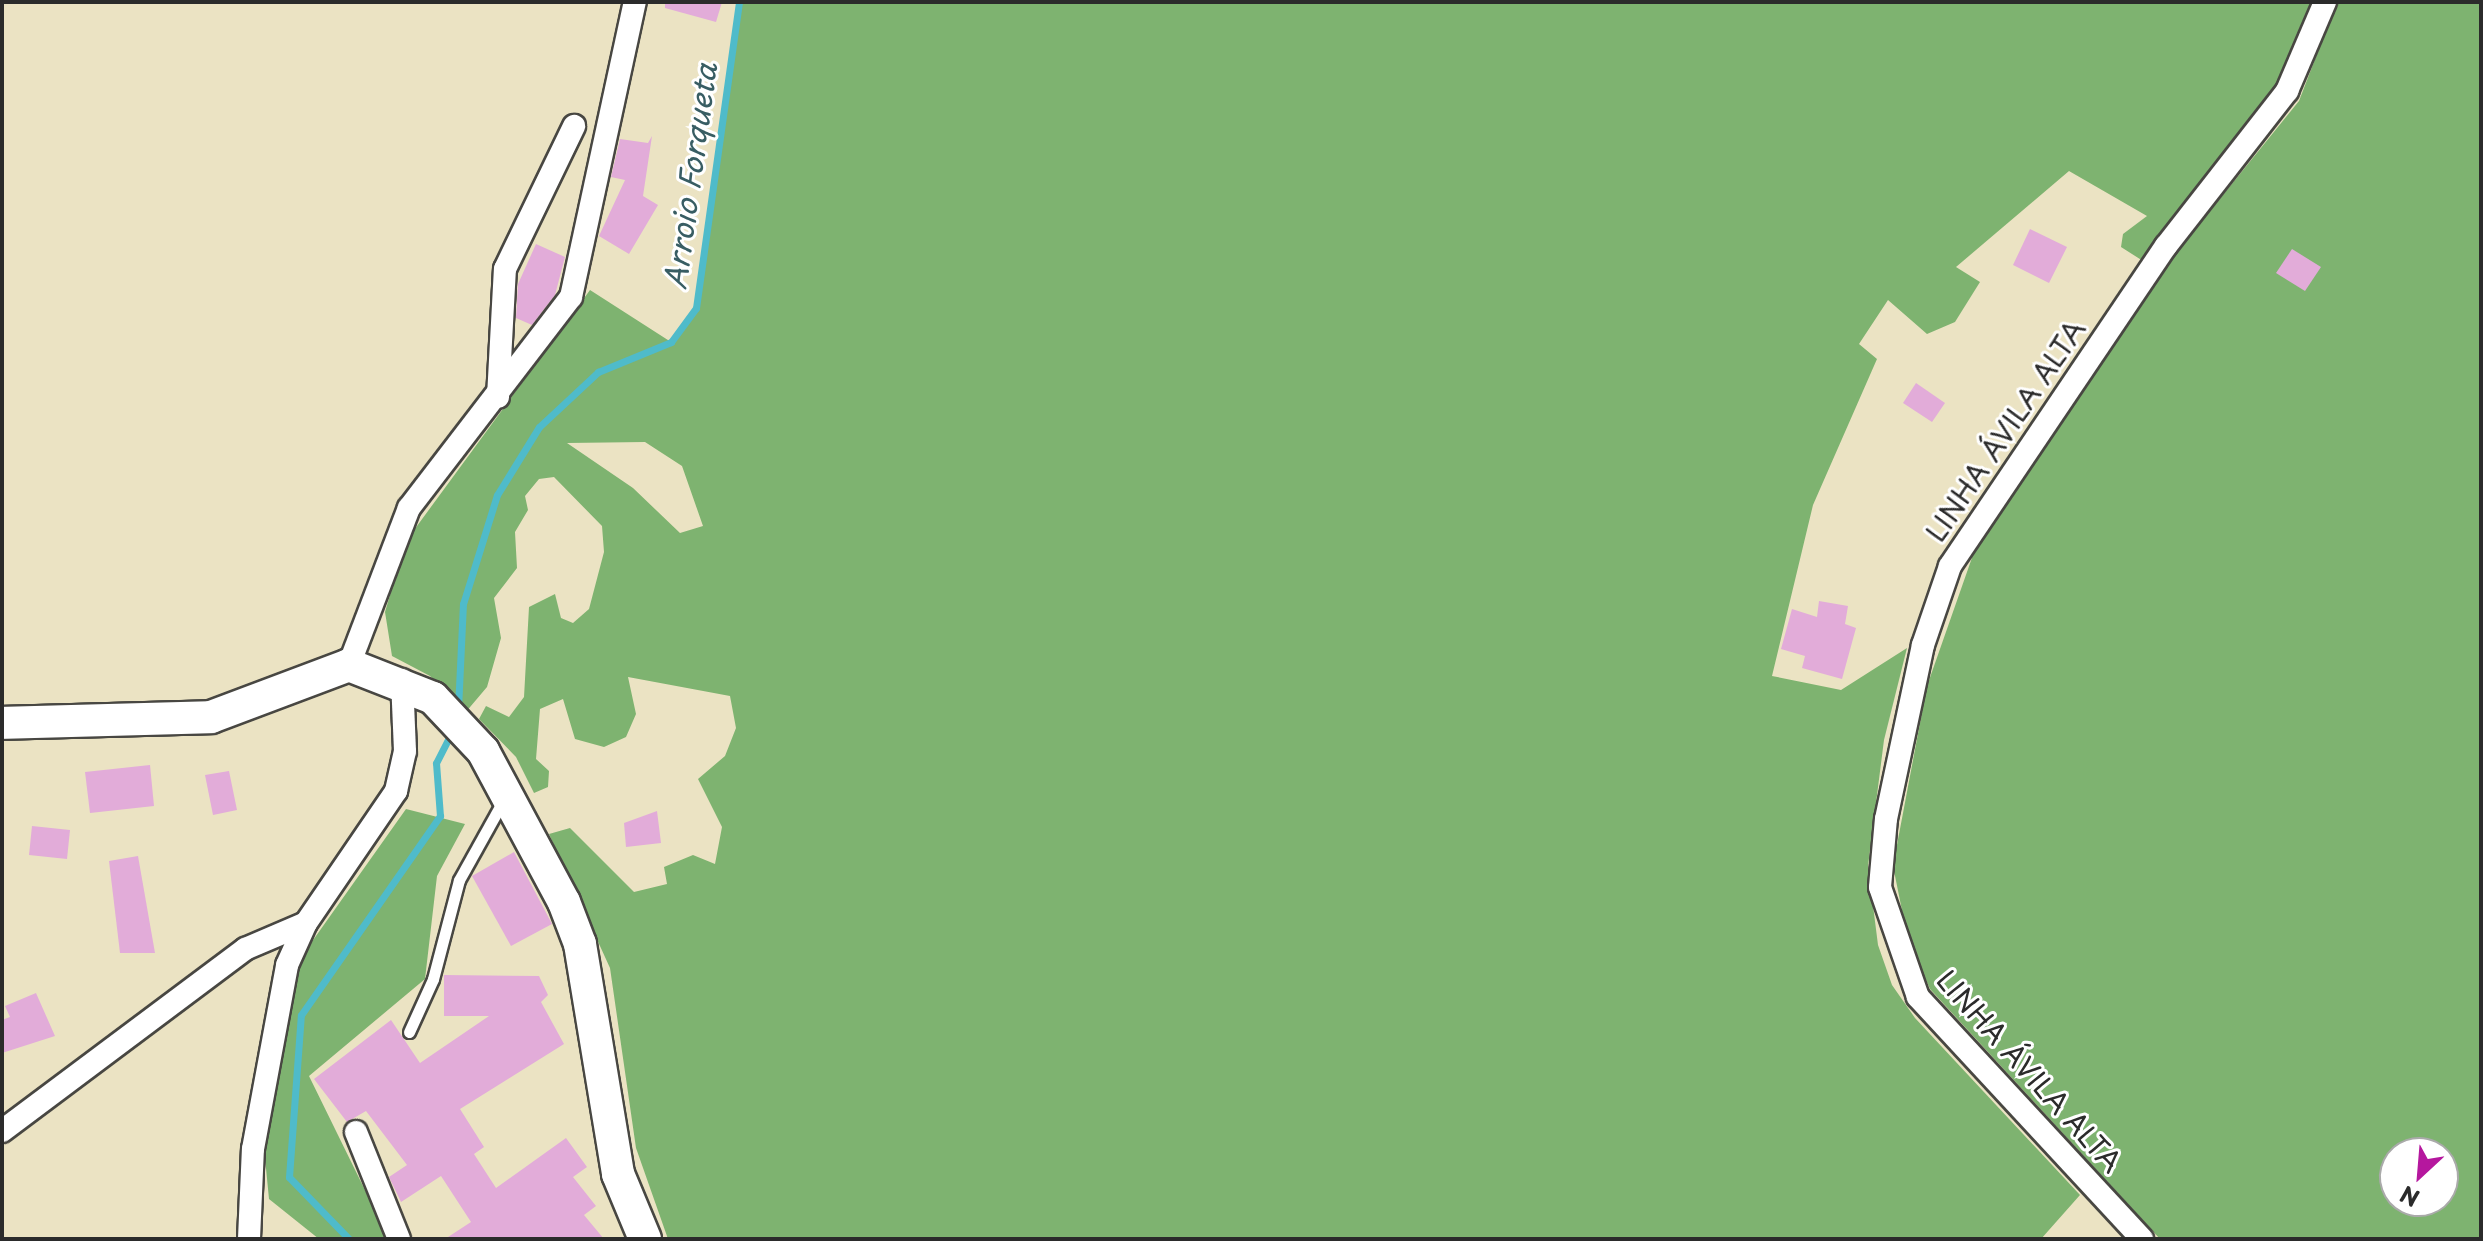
<!DOCTYPE html>
<html>
<head>
<meta charset="utf-8">
<style>
  body { margin:0 }
  #map { position:relative; width:2483px; height:1241px; overflow:hidden; background:#ebe3c3; font-family:"Playpen Sans",sans-serif }
  div>[style] { position:absolute }
  .forest>* { inset:0; background:#7eb370 }
  .stream>* { height:7px; margin:-3.5px; padding:0 3.5px; transform-origin:3.5px; border-radius:3.5px; background:#4fbbca }
  .building>* { inset:0; background:#e2acd9 }
  .roads { filter:drop-shadow(2px 0 #484742) drop-shadow(-2px 0 #484742) drop-shadow(0 2px #484742) drop-shadow(0 -2px #484742) }
  .lane>* { height:11px; margin:-5.5px; padding:0 5.5px; transform-origin:5.5px; border-radius:5.5px; background:#fff }
  .street>* { height:22px; margin:-11px; padding:0 11px; transform-origin:11px; border-radius:11px; background:#fff }
  .secondary>* { height:32px; margin:-16px; padding:0 16px; transform-origin:16px; border-radius:16px; background:#fff }
  span { translate:-50% -50%; white-space:nowrap; text-align:center; line-height:1.15; -webkit-text-stroke:6px #fff; paint-order:stroke }
  .street-label { font-size:28px; color:#2b2b2b }
  .water-label { font-size:30px; color:#385d63; font-style:italic }
  .frame { position:absolute; inset:0; border:4px solid #2b2b2b; pointer-events:none }
  .north { position:absolute; left:2379px; top:1137px; width:80px; height:80px; box-sizing:border-box; background:#fff; border:2px solid #aaa; border-radius:50%; rotate:206deg; font-size:22px; font-weight:700; line-height:32px; text-align:center; color:#2b2b2b }
  .north::after { content:''; display:block; margin:auto; width:28px; height:36px; background:#b5179e; clip-path:polygon(50% 0,100% 100%,50% 72%,0 100%) }
</style>
</head>
<body>
<div id="map">
  <div class="forest">
    <i style="clip-path:polygon(evenodd,739px 2px,2315px 2px,2284px 82px,2143px 261px,2121px 247px,2123px 234px,2147px 216px,2069px 171px,1956px 267px,1980px 282px,1955px 322px,1927px 334px,1888px 300px,1859px 344px,1877px 359px,1813px 505px,1772px 676px,1841px 690px,1907px 648px,1884px 740px,1868px 866px,1878px 945px,1892px 985px,1915px 1018px,2080px 1195px,2041px 1239px,668px 1239px,636px 1148px,610px 968px,549px 834px,570px 828px,634px 892px,667px 884px,664px 867px,693px 855px,715px 864px,722px 827px,698px 779px,725px 756px,736px 728px,730px 696px,628px 677px,636px 714px,626px 737px,604px 747px,575px 739px,563px 699px,540px 709px,536px 759px,549px 771px,548px 787px,534px 793px,516px 757px,479px 719px,486px 706px,509px 717px,524px 697px,529px 607px,555px 594px,561px 618px,573px 623px,589px 609px,604px 552px,602px 526px,554px 477px,539px 479px,525px 496px,528px 510px,515px 532px,517px 568px,494px 598px,501px 638px,487px 687px,465px 713px,430px 676px,392px 656px,385px 612px,406px 541px,590px 290px,671px 342px,696px 308px,739px 2px,645px 442px,682px 466px,703px 526px,680px 533px,633px 488px,567px 443px,645px 442px)"></i>
    <i style="clip-path:polygon(evenodd,2337px 2px,2481px 2px,2481px 1239px,2160px 1239px,1930px 989px,1908px 940px,1893px 866px,1927px 686px,1974px 552px,2172px 258px,2299px 101px,2337px 2px,2395px 1153px,2443px 1153px,2443px 1201px,2395px 1201px,2395px 1153px)"></i>
    <i style="clip-path:polygon(406px 809px,465px 824px,437px 876px,425px 979px,309px 1076px,389px 1239px,319px 1239px,269px 1199px,264px 1148px,294px 967px)"></i>
  </div>
  <div class="stream">
    <i style="left:458px;top:709px;width:105px;rotate:-87.3deg"></i>
    <i style="left:463px;top:604px;width:114px;rotate:-72.7deg"></i>
    <i style="left:497px;top:495px;width:80px;rotate:-58.3deg"></i>
    <i style="left:539px;top:427px;width:81px;rotate:-43deg"></i>
    <i style="left:598px;top:372px;width:79px;rotate:-22.3deg"></i>
    <i style="left:671px;top:342px;width:42px;rotate:-53.7deg"></i>
    <i style="left:696px;top:308px;width:309px;rotate:-82deg"></i>
    <i style="left:349px;top:1239px;width:86px;rotate:-134.1deg"></i>
    <i style="left:289px;top:1177px;width:162px;rotate:-85.8deg"></i>
    <i style="left:301px;top:1015px;width:243px;rotate:-55.1deg"></i>
    <i style="left:440px;top:816px;width:53px;rotate:-94.3deg"></i>
    <i style="left:436px;top:763px;width:35px;rotate:-63deg"></i>
  </div>
  <div class="building">
    <i style="clip-path:polygon(665px 2px,722px 2px,716px 22px,665px 8px)"></i>
    <i style="clip-path:polygon(652px 136px,643px 196px,658px 205px,629px 254px,599px 236px,625px 180px,611px 177px,620px 139px,648px 143px)"></i>
    <i style="clip-path:polygon(2030px 229px,2067px 247px,2049px 283px,2013px 265px)"></i>
    <i style="clip-path:polygon(536px 244px,565px 257px,555px 295px,532px 325px,516px 318px,518px 284px)"></i>
    <i style="clip-path:polygon(2292px 249px,2321px 267px,2305px 291px,2276px 273px)"></i>
    <i style="clip-path:polygon(1916px 383px,1945px 403px,1932px 422px,1903px 403px)"></i>
    <i style="clip-path:polygon(1819px 601px,1848px 606px,1845px 624px,1856px 628px,1842px 679px,1802px 668px,1805px 656px,1781px 649px,1792px 609px,1817px 617px)"></i>
    <i style="clip-path:polygon(150px 765px,154px 806px,90px 813px,85px 772px)"></i>
    <i style="clip-path:polygon(229px 771px,237px 810px,213px 815px,205px 775px)"></i>
    <i style="clip-path:polygon(657px 811px,661px 843px,626px 847px,624px 823px)"></i>
    <i style="clip-path:polygon(32px 826px,70px 830px,67px 859px,29px 855px)"></i>
    <i style="clip-path:polygon(514px 852px,552px 924px,511px 946px,472px 876px)"></i>
    <i style="clip-path:polygon(138px 856px,155px 953px,120px 953px,109px 861px)"></i>
    <i style="clip-path:polygon(444px 975px,539px 976px,548px 995px,541px 1002px,564px 1044px,460px 1109px,484px 1147px,474px 1154px,496px 1188px,566px 1138px,587px 1167px,573px 1177px,596px 1206px,584px 1215px,604px 1239px,445px 1239px,471px 1222px,441px 1176px,401px 1202px,389px 1177px,407px 1165px,366px 1111px,347px 1122px,314px 1079px,391px 1020px,420px 1063px,489px 1016px,444px 1016px)"></i>
    <i style="clip-path:polygon(36px 993px,55px 1036px,2px 1053px,2px 1020px,10px 1017px,5px 1006px)"></i>
  </div>
  <div class="roads">
    <div class="lane">
      <i style="left:409px;top:1032px;width:58px;rotate:-65.6deg"></i>
      <i style="left:433px;top:979px;width:102px;rotate:-75.3deg"></i>
      <i style="left:459px;top:880px;width:90px;rotate:-60.9deg"></i>
    </div>
    <div class="street">
      <i style="left:498px;top:397px;width:128px;rotate:-86.9deg"></i>
      <i style="left:505px;top:269px;width:159px;rotate:-64.2deg"></i>
      <i style="left:349px;top:665px;width:168px;rotate:-69.1deg"></i>
      <i style="left:409px;top:508px;width:266px;rotate:-52.5deg"></i>
      <i style="left:571px;top:297px;width:302px;rotate:-77.8deg"></i>
      <i style="left:2px;top:1131px;width:304px;rotate:-36.8deg"></i>
      <i style="left:245px;top:949px;width:66px;rotate:-23.1deg"></i>
      <i style="left:306px;top:923px;width:160px;rotate:-55.7deg"></i>
      <i style="left:396px;top:791px;width:41px;rotate:-77.3deg"></i>
      <i style="left:405px;top:751px;width:71px;rotate:-92.4deg"></i>
      <i style="left:356px;top:1132px;width:115px;rotate:68.1deg"></i>
      <i style="left:249px;top:1239px;width:90px;rotate:-87.5deg"></i>
      <i style="left:253px;top:1149px;width:187px;rotate:-79.5deg"></i>
      <i style="left:287px;top:965px;width:46px;rotate:-65.7deg"></i>
      <i style="left:2142px;top:1239px;width:330px;rotate:-132.8deg"></i>
      <i style="left:1918px;top:997px;width:116px;rotate:-109.1deg"></i>
      <i style="left:1880px;top:887px;width:68px;rotate:-85deg"></i>
      <i style="left:1886px;top:819px;width:178px;rotate:-78deg"></i>
      <i style="left:1923px;top:645px;width:83px;rotate:-71.1deg"></i>
      <i style="left:1950px;top:566px;width:386px;rotate:-56deg"></i>
      <i style="left:2166px;top:246px;width:197px;rotate:-52deg"></i>
      <i style="left:2287px;top:91px;width:97px;rotate:-66.9deg"></i>
    </div>
    <div class="secondary">
      <i style="left:2px;top:723px;width:209px;rotate:-1.6deg"></i>
      <i style="left:211px;top:717px;width:147px;rotate:-20.6deg"></i>
      <i style="left:349px;top:665px;width:90px;rotate:21.4deg"></i>
      <i style="left:433px;top:698px;width:73px;rotate:46.7deg"></i>
      <i style="left:483px;top:751px;width:171px;rotate:61.8deg"></i>
      <i style="left:564px;top:902px;width:45px;rotate:69.1deg"></i>
      <i style="left:580px;top:944px;width:233px;rotate:80.6deg"></i>
      <i style="left:618px;top:1174px;width:70px;rotate:67.4deg"></i>
    </div>
  </div>
  <div class="street-label">
    <span style="left:2005px;top:430px;rotate:-56deg">LINHA ÁVILA ALTA</span>
    <span style="left:2030px;top:1071px;rotate:48deg">LINHA ÁVILA ALTA</span>
  </div>
  <div class="water-label">
    <span style="left:690px;top:176px;rotate:-82deg">Arroio Forqueta</span>
  </div>
  <div class="frame"></div>
  <div class="north">N</div>
</div>
</body>
</html>
